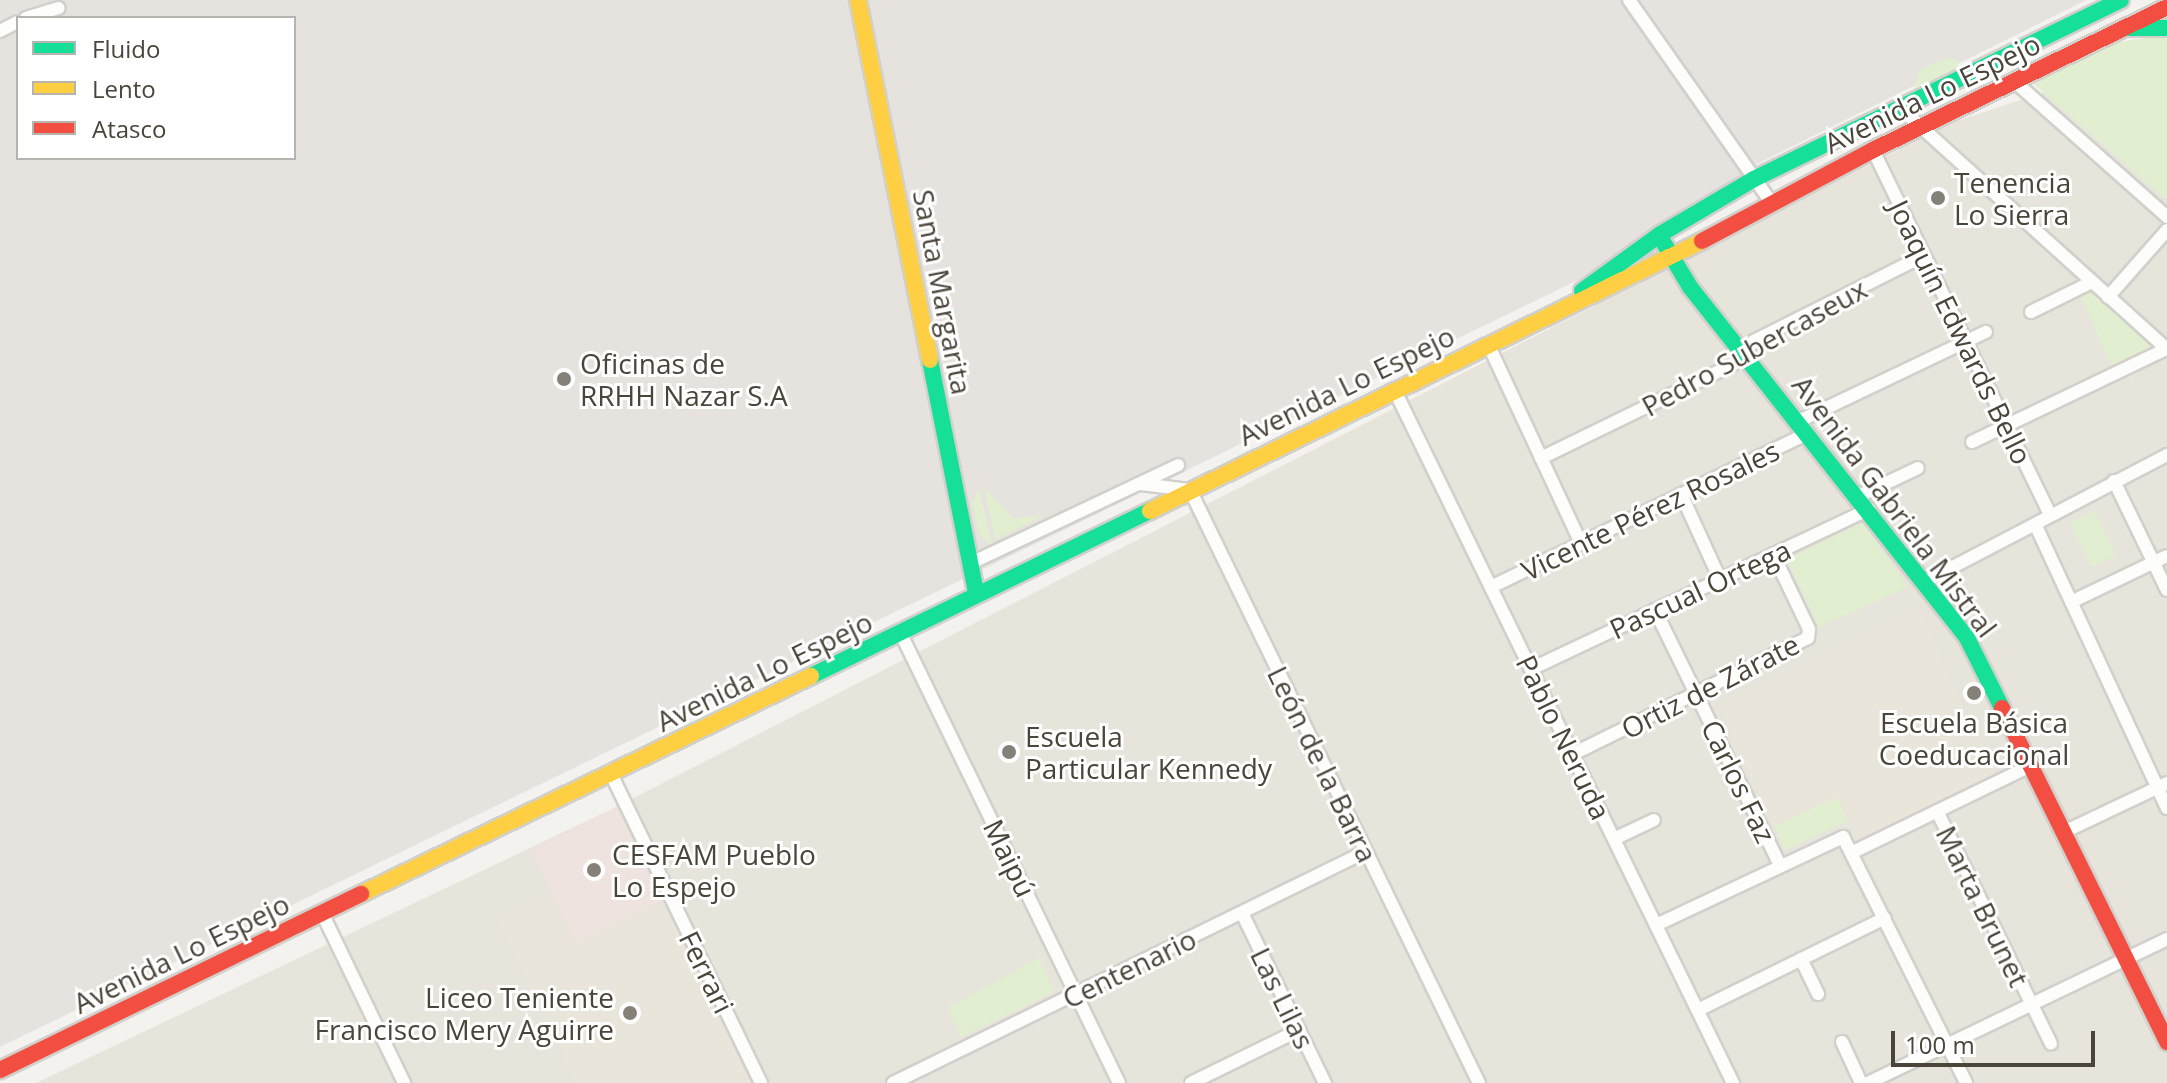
<!DOCTYPE html>
<html>
<head>
<meta charset="utf-8">
<style>
  body { margin:0 }
  #map { position:relative; width:2167px; height:1083px; overflow:hidden; background:#f4f2ee; font-family:"Open Sans",sans-serif }
  div>[style] { position:absolute }
  .residential>* { inset:0; background:#e7e4dc }
  .industrial>* { inset:0; background:#e6e2de }
  .education>* { inset:0; background:#eae5da }
  .medical>* { inset:0; background:#eee3df }
  .green>* { inset:0; background:#e1eecf }
  .roads { filter:drop-shadow(2px 0 #d2d0cb) drop-shadow(-2px 0 #d2d0cb) drop-shadow(0 2px #d2d0cb) drop-shadow(0 -2px #d2d0cb) }
  .street>* { height:12px; margin:-6px; padding:0 6px; transform-origin:6px; border-radius:6px; background:#fdfdfc }
  .fast>* { height:16px; margin:-8px; padding:0 8px; transform-origin:8px; border-radius:8px; background:#16e098 }
  .slow>* { height:16px; margin:-8px; padding:0 8px; transform-origin:8px; border-radius:8px; background:#ffcf43 }
  .jam>* { height:16px; margin:-8px; padding:0 8px; transform-origin:8px; border-radius:8px; background:#f24e42 }
  .dots>* { width:22px; height:22px; translate:-50% -50%; box-sizing:border-box; border:4px solid #fff; border-radius:50% }
  span { translate:-50% -50%; white-space:nowrap; text-align:center; line-height:1.15; -webkit-text-stroke:6px #fff; paint-order:stroke }
  .street-label { font-size:28px; color:#4b4439 }
  .poi-label { font-size:28px; color:#4b4439 }
  .left { translate:0 -50%; text-align:left }
  .right { translate:-100% -50%; text-align:right }
  .legend { position:absolute; left:16px; top:16px; width:280px; height:144px; box-sizing:border-box; background:#fff; border:2px solid #b7b4b0; margin:0; padding:10px 14px; list-style:none; font-size:24px; color:#4b4439 }
  .legend li { display:flex; align-items:center; gap:16px; height:40px }
  .legend b { width:40px; border:2px solid #b7b4b0 }
  .scale { position:absolute; left:1891px; top:1031px; width:204px; height:36px; box-sizing:border-box; border:4px solid #4b4439; border-top:0; padding-left:10px; font-size:24px; line-height:28px; white-space:nowrap; color:#4b4439; -webkit-text-stroke:6px #fff; paint-order:stroke }
</style>
</head>
<body>
<div id="map">
  <div class="residential">
    <i style="clip-path:polygon(2054px 89px,2167px 194px,2167px 1083px,36px 1083px,616px 807px,1951px 123px)"></i>
  </div>
  <div class="industrial">
    <i style="clip-path:polygon(evenodd,0 0,2086px 0,1753px 166px,1582px 278px,0 1047px,0 0,18px 18px,294px 18px,294px 158px,18px 158px,18px 18px)"></i>
  </div>
  <div class="education">
    <i style="clip-path:polygon(1919px 609px,1993px 774px,1860px 841px,1837px 797px,1774px 826px,1717px 703px)"></i>
    <i style="clip-path:polygon(551px 891px,577px 943px,662px 901px,751px 1083px,577px 1083px,497px 917px)"></i>
  </div>
  <div class="medical">
    <i style="clip-path:polygon(616px 807px,662px 901px,576px 943px,531px 850px)"></i>
  </div>
  <div class="green">
    <i style="clip-path:polygon(2159px 36px,2167px 39px,2167px 200px,2031px 82px,2120px 42px)"></i>
    <i style="clip-path:polygon(1947px 58px,1958px 61px,1957px 71px,1913px 88px,1921px 69px)"></i>
    <i style="clip-path:polygon(2091px 289px,2158px 348px,2113px 369px,2079px 294px)"></i>
    <i style="clip-path:polygon(984px 487px,1014px 519px,1046px 514px,995px 540px)"></i>
    <i style="clip-path:polygon(979px 489px,992px 544px,991px 545px,979px 533px,972px 503px)"></i>
    <i style="clip-path:polygon(2094px 511px,2116px 555px,2092px 567px,2070px 524px)"></i>
    <i style="clip-path:polygon(1863px 522px,1908px 587px,1819px 627px,1787px 560px)"></i>
    <i style="clip-path:polygon(1837px 797px,1848px 821px,1785px 850px,1774px 826px)"></i>
    <i style="clip-path:polygon(1039px 958px,1054px 992px,961px 1037px,948px 1008px)"></i>
  </div>
  <div class="roads">
    <div class="street">
      <i style="left:1629px;top:0;width:247px;rotate:54.9deg"></i>
      <i style="left:26px;top:18px;width:34px;rotate:-17deg"></i>
      <i style="left:0;top:31px;width:20px;rotate:-27deg"></i>
      <i style="left:2014px;top:81px;width:205px;rotate:41.6deg"></i>
      <i style="left:1899px;top:107px;width:361px;rotate:42.1deg"></i>
      <i style="left:1873px;top:150px;width:405px;rotate:64.1deg"></i>
      <i style="left:2108px;top:297px;width:89px;rotate:-48.6deg"></i>
      <i style="left:2031px;top:312px;width:68px;rotate:-26.2deg"></i>
      <i style="left:1489px;top:346px;width:217px;rotate:65deg"></i>
      <i style="left:1395px;top:391px;width:770px;rotate:63.97deg"></i>
      <i style="left:1799px;top:421px;width:207px;rotate:-25.5deg"></i>
      <i style="left:1972px;top:442px;width:215px;rotate:-25.6deg"></i>
      <i style="left:1541px;top:458px;width:212px;rotate:-26deg"></i>
      <i style="left:1732px;top:365px;width:33px;rotate:-47deg"></i>
      <i style="left:1754px;top:341px;width:189px;rotate:-26.7deg"></i>
      <i style="left:2114px;top:481px;width:121px;rotate:64.1deg"></i>
      <i style="left:1140px;top:484px;width:50px;rotate:6.8deg"></i>
      <i style="left:1190px;top:490px;width:660px;rotate:64.02deg"></i>
      <i style="left:1681px;top:494px;width:94px;rotate:65.4deg"></i>
      <i style="left:1859px;top:496px;width:65px;rotate:-25.4deg"></i>
      <i style="left:2036px;top:526px;width:311px;rotate:65.1deg"></i>
      <i style="left:971px;top:563px;width:229px;rotate:-25.3deg"></i>
      <i style="left:1926px;top:581px;width:272px;rotate:-27.6deg"></i>
      <i style="left:1491px;top:587px;width:352px;rotate:-25.9deg"></i>
      <i style="left:2071px;top:602px;width:106px;rotate:-25.6deg"></i>
      <i style="left:1655px;top:610px;width:284px;rotate:63.9deg"></i>
      <i style="left:901px;top:634px;width:499px;rotate:64.1deg"></i>
      <i style="left:1531px;top:669px;width:374px;rotate:-25.3deg"></i>
      <i style="left:1573px;top:754px;width:262px;rotate:-26.3deg"></i>
      <i style="left:1808px;top:638px;width:9px;rotate:-84deg"></i>
      <i style="left:1809px;top:629px;width:83px;rotate:-115.6deg"></i>
      <i style="left:611px;top:774px;width:343px;rotate:64.1deg"></i>
      <i style="left:1937px;top:811px;width:259px;rotate:63.9deg"></i>
      <i style="left:2064px;top:832px;width:114px;rotate:-25.4deg"></i>
      <i style="left:1614px;top:839px;width:44px;rotate:-25.4deg"></i>
      <i style="left:1853px;top:852px;width:199px;rotate:-25.9deg"></i>
      <i style="left:322px;top:913px;width:189px;rotate:64.2deg"></i>
      <i style="left:1242px;top:913px;width:189px;rotate:64deg"></i>
      <i style="left:1656px;top:925px;width:207px;rotate:-25.2deg"></i>
      <i style="left:1843px;top:837px;width:275px;rotate:63.4deg"></i>
      <i style="left:1801px;top:959px;width:39px;rotate:64deg"></i>
      <i style="left:1698px;top:1010px;width:208px;rotate:-26.2deg"></i>
      <i style="left:1842px;top:1042px;width:45px;rotate:65.1deg"></i>
      <i style="left:893px;top:1083px;width:525px;rotate:-26.08deg"></i>
      <i style="left:1191px;top:1083px;width:120px;rotate:-26.1deg"></i>
      <i style="left:1868px;top:1083px;width:332px;rotate:-25.7deg"></i>
    </div>
    <div class="fast">
      <i style="left:2130px;top:28px;width:37px"></i>
      <i style="left:1659px;top:235px;width:61px;rotate:59.2deg"></i>
      <i style="left:1690px;top:287px;width:447px;rotate:51.7deg"></i>
      <i style="left:1967px;top:638px;width:78px;rotate:63.4deg"></i>
      <i style="left:1582px;top:291px;width:95px;rotate:-36deg"></i>
      <i style="left:1659px;top:235px;width:110px;rotate:-30.5deg"></i>
      <i style="left:1754px;top:179px;width:408px;rotate:-26deg"></i>
      <i style="left:930px;top:360px;width:237px;rotate:78.8deg"></i>
      <i style="left:811px;top:676px;width:377px;rotate:-26deg"></i>
    </div>
    <div class="slow">
      <i style="left:858px;top:0;width:367px;rotate:78.7deg"></i>
      <i style="left:1150px;top:511px;width:614px;rotate:-26.06deg"></i>
      <i style="left:361px;top:894px;width:500px;rotate:-25.85deg"></i>
    </div>
    <div class="jam">
      <i style="left:1702px;top:241px;width:194px;rotate:-28deg"></i>
      <i style="left:1873px;top:150px;width:327px;rotate:-25.9deg"></i>
      <i style="left:2002px;top:708px;width:373px;rotate:63.7deg"></i>
      <i style="left:0;top:1070px;width:402px;rotate:-26deg"></i>
    </div>
  </div>
  <div class="dots">
    <i style="left:1938px;top:198px;background:#868178"></i>
    <i style="left:564px;top:379px;background:#868178"></i>
    <i style="left:1974px;top:693px;background:#868178"></i>
    <i style="left:1009px;top:752px;background:#868178"></i>
    <i style="left:594px;top:870px;background:#868178"></i>
    <i style="left:630px;top:1013px;background:#868178"></i>
  </div>
  <div class="street-label">
    <span style="left:1932px;top:93px;rotate:-26deg">Avenida Lo Espejo</span>
    <span style="left:943px;top:292px;rotate:79deg">Santa Margarita</span>
    <span style="left:1961px;top:332px;rotate:64deg">Joaquín Edwards Bello</span>
    <span style="left:1754px;top:347px;rotate:-29deg">Pedro Subercaseux</span>
    <span style="left:1346px;top:385px;rotate:-26deg">Avenida Lo Espejo</span>
    <span style="left:1895px;top:506px;rotate:53deg">Avenida Gabriela Mistral</span>
    <span style="left:1650px;top:510px;rotate:-26deg">Vicente Pérez Rosales</span>
    <span style="left:1700px;top:589px;rotate:-25deg">Pascual Ortega</span>
    <span style="left:764px;top:671px;rotate:-26deg">Avenida Lo Espejo</span>
    <span style="left:1710px;top:686px;rotate:-27deg">Ortiz de Zárate</span>
    <span style="left:1564px;top:737px;rotate:64deg">Pablo Neruda</span>
    <span style="left:1323px;top:764px;rotate:64deg">León de la Barra</span>
    <span style="left:1739px;top:781px;rotate:64deg">Carlos Faz</span>
    <span style="left:1010px;top:858px;rotate:64deg">Maipú</span>
    <span style="left:1983px;top:906px;rotate:64deg">Marta Brunet</span>
    <span style="left:181px;top:953px;rotate:-26deg">Avenida Lo Espejo</span>
    <span style="left:1129px;top:968px;rotate:-26deg">Centenario</span>
    <span style="left:707px;top:972px;rotate:64deg">Ferrari</span>
    <span style="left:1283px;top:998px;rotate:64deg">Las Lilas</span>
  </div>
  <div class="poi-label">
    <span class="left" style="left:1954px;top:198px">Tenencia<br>Lo Sierra</span>
    <span class="left" style="left:580px;top:379px">Oficinas de<br>RRHH Nazar S.A</span>
    <span style="left:1974px;top:738px">Escuela Básica<br>Coeducacional</span>
    <span class="left" style="left:1025px;top:752px">Escuela<br>Particular Kennedy</span>
    <span class="left" style="left:612px;top:870px">CESFAM Pueblo<br>Lo Espejo</span>
    <span class="right" style="left:614px;top:1013px">Liceo Teniente<br>Francisco Mery Aguirre</span>
  </div>
  <ul class="legend">
  <li><b style="height:10px;background:#16e098"></b>Fluido</li>
  <li><b style="height:10px;background:#ffcf43"></b>Lento</li>
  <li><b style="height:10px;background:#f24e42"></b>Atasco</li>
  </ul>
  <div class="scale">100 m</div>
</div>
</body>
</html>
